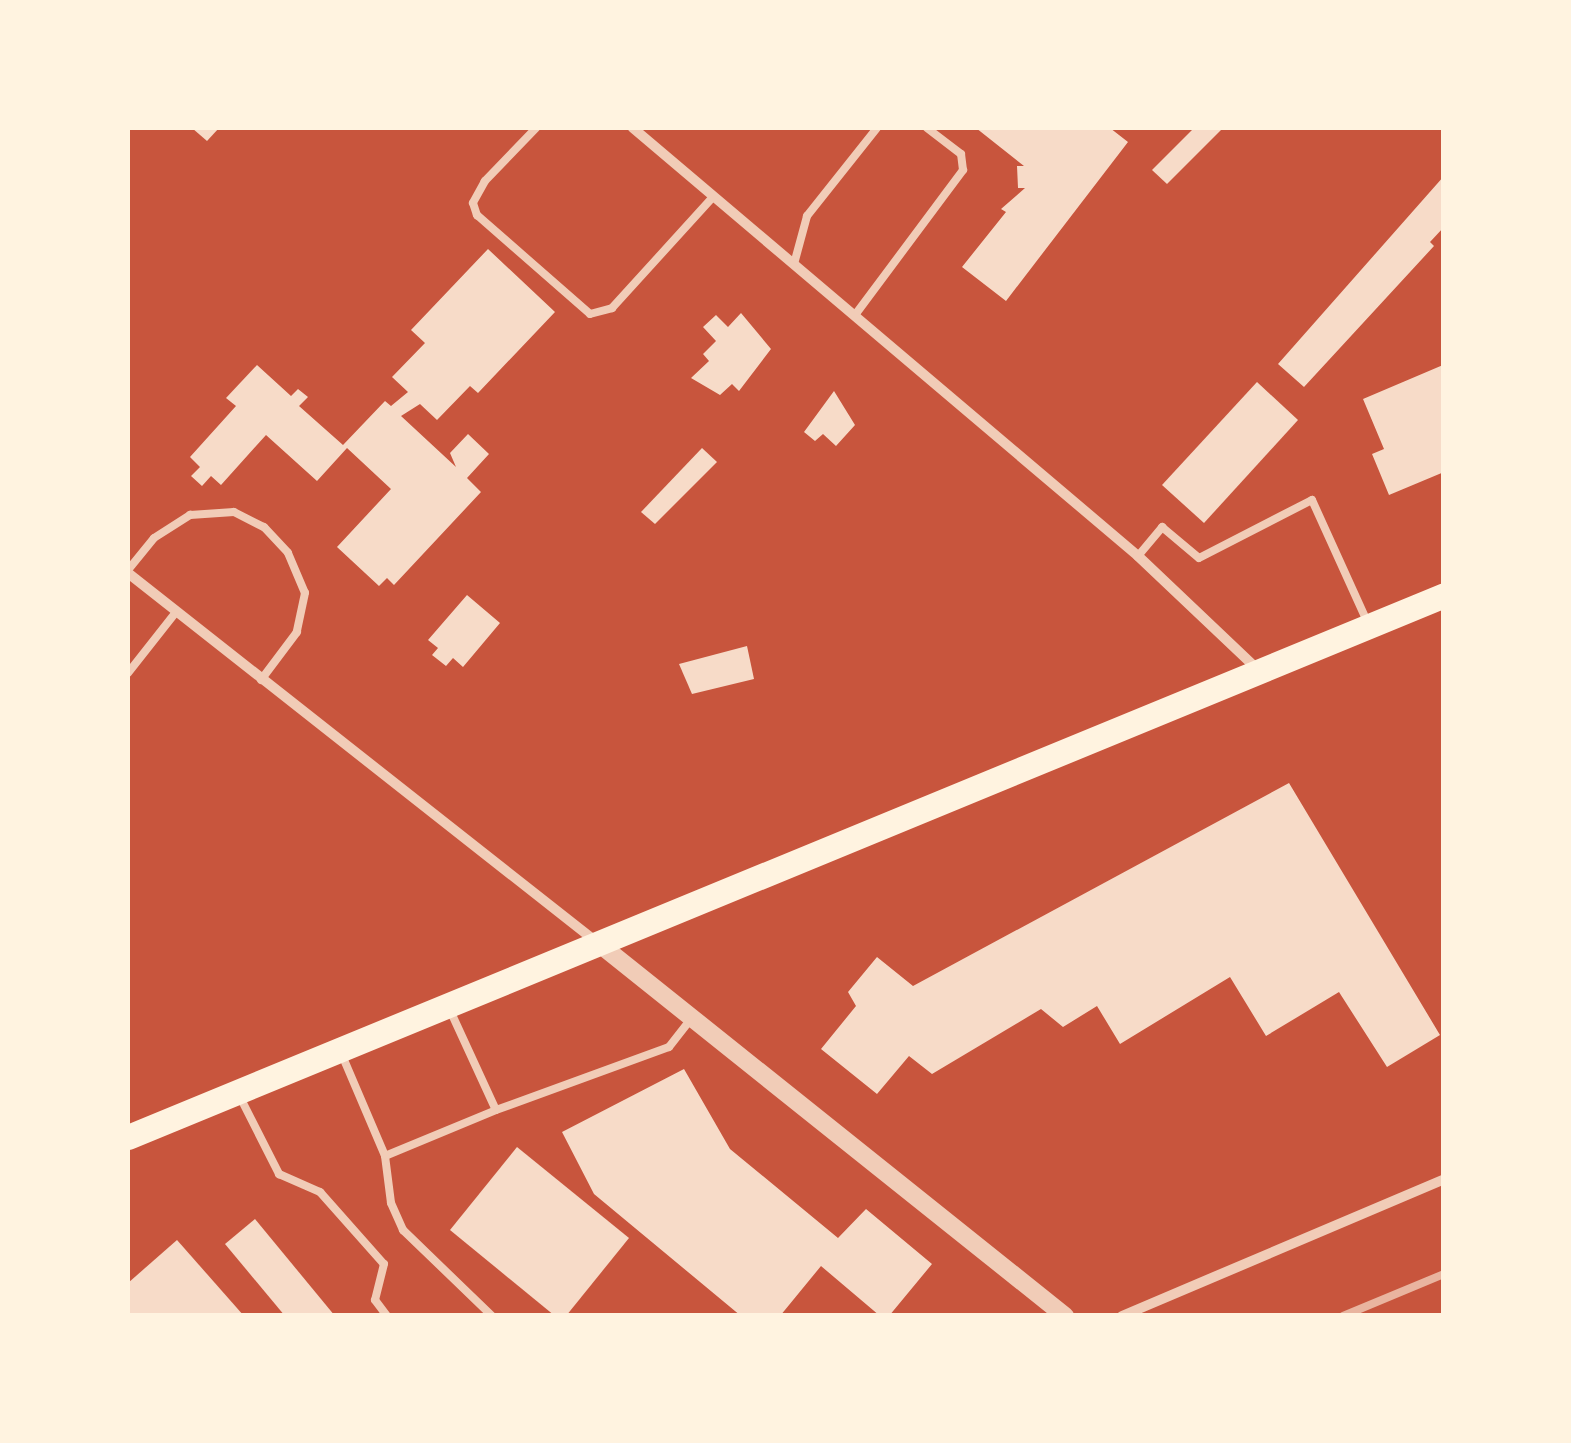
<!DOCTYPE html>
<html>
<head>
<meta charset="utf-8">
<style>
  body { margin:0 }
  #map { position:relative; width:1571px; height:1443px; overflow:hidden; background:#c8553d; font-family:"Golos Text",sans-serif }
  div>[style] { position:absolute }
  .building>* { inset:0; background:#f7dbc8 }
  .service>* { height:8px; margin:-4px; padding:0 4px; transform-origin:4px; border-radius:4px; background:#f1ccb7 }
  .minor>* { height:10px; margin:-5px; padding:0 5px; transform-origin:5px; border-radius:5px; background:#f1ccb7 }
  .tertiary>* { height:18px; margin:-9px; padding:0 9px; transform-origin:9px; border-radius:9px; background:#f1ccb7 }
  .primary>* { height:25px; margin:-12.5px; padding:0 12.5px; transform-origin:12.5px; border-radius:12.5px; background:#fff3e0 }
  .rail>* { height:8px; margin:-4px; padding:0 4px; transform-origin:4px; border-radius:4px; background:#e9b49f }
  span { translate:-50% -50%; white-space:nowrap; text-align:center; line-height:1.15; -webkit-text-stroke:8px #fff3e0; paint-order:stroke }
  .frame { position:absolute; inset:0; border:130px solid #fff3e0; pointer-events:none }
</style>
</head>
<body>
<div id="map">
  <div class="building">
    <i style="clip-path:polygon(192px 128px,219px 128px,207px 141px)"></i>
    <i style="clip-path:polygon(976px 128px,1110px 128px,1128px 142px,1006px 301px,962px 267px,1006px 212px,1001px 209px,1025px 188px,1018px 188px,1017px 166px,1024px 166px)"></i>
    <i style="clip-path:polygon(1194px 128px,1223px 128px,1167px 184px,1152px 170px)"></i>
    <i style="clip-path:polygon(1444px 176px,1444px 227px,1430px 242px,1434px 246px,1304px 387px,1278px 364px)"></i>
    <i style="clip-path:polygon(488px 249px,555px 312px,478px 393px,470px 386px,437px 420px,420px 404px,401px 416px,456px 467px,450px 453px,468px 434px,489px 454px,467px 478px,481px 492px,394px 585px,387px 578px,379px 586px,337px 547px,391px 489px,347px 448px,317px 481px,266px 435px,221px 485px,211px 476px,202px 486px,191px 476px,200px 467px,190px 457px,236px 406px,226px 398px,257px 365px,291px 396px,298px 389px,308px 397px,299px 406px,343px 445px,385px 401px,391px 406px,408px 392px,392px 377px,425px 343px,411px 330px)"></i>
    <i style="clip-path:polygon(741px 313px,771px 349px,739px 391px,732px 384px,720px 395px,691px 378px,709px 361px,703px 354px,716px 341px,703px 327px,716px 315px,728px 327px)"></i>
    <i style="clip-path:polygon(1443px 365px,1444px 472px,1389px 495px,1372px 454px,1384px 449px,1363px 399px)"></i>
    <i style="clip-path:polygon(1257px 382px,1298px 420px,1204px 523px,1162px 485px)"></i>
    <i style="clip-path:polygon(834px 391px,855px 425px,836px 446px,823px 434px,815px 441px,804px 432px)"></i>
    <i style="clip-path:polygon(702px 448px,717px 462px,655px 524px,641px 512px)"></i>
    <i style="clip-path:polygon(467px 595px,500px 623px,463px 667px,453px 658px,446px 666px,432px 655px,438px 648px,428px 640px)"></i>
    <i style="clip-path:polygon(747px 646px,754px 679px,692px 694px,679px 664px)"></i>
    <i style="clip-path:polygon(1289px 783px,1440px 1035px,1387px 1067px,1339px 992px,1266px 1036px,1230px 977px,1120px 1044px,1097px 1006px,1063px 1027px,1041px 1009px,932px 1074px,909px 1056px,877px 1094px,821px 1049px,856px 1006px,848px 992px,877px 957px,913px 986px)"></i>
    <i style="clip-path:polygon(684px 1069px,730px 1149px,838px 1238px,866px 1209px,932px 1264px,889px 1316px,880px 1316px,821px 1266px,780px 1316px,741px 1316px,594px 1194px,562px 1132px)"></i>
    <i style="clip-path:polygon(517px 1147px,629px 1238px,566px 1316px,555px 1316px,450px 1230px)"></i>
    <i style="clip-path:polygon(255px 1219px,335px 1316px,285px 1316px,225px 1244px)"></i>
    <i style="clip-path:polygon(177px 1240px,244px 1316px,128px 1316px,128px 1283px)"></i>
  </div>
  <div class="service">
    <i style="left:536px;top:128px;width:74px;rotate:133.9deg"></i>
    <i style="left:485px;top:181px;width:25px;rotate:119deg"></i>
    <i style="left:473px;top:203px;width:13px;rotate:72deg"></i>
    <i style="left:477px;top:215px;width:150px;rotate:41.2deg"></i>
    <i style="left:590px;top:314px;width:23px;rotate:-15deg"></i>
    <i style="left:612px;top:308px;width:151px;rotate:-47.7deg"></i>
    <i style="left:794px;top:264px;width:50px;rotate:-74.8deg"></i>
    <i style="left:807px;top:216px;width:112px;rotate:-51.5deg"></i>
    <i style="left:855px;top:315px;width:181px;rotate:-53.3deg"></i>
    <i style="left:963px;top:170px;width:16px;rotate:-97deg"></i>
    <i style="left:961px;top:154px;width:43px;rotate:-142.6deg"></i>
    <i style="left:1138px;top:556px;width:38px;rotate:-50deg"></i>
    <i style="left:1162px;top:527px;width:48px;rotate:40deg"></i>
    <i style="left:1199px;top:558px;width:127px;rotate:-27.2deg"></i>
    <i style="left:1312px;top:500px;width:133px;rotate:65.6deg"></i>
    <i style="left:128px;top:570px;width:41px;rotate:-50.9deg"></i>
    <i style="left:154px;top:538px;width:43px;rotate:-32.6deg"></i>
    <i style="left:190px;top:515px;width:44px;rotate:-3.9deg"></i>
    <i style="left:234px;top:512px;width:34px;rotate:27deg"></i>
    <i style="left:264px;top:527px;width:35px;rotate:47deg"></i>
    <i style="left:288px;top:553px;width:43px;rotate:67deg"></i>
    <i style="left:305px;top:593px;width:40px;rotate:102deg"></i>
    <i style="left:297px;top:632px;width:60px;rotate:126.9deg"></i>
    <i style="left:128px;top:673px;width:78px;rotate:-51.8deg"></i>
    <i style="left:449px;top:1008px;width:112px;rotate:65.3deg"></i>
    <i style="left:496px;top:1110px;width:184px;rotate:-20deg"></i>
    <i style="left:669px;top:1047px;width:34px;rotate:-52deg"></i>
    <i style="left:342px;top:1055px;width:110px;rotate:66.9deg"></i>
    <i style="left:385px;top:1156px;width:120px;rotate:-22.5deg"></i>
    <i style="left:239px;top:1095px;width:89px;rotate:63.1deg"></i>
    <i style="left:279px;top:1174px;width:45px;rotate:23.7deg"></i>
    <i style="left:320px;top:1192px;width:96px;rotate:48.4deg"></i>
    <i style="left:384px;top:1264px;width:37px;rotate:104deg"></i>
    <i style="left:375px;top:1300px;width:20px;rotate:53deg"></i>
    <i style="left:385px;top:1156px;width:47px;rotate:82.7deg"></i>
    <i style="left:391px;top:1203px;width:30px;rotate:66deg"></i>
    <i style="left:403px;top:1230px;width:124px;rotate:44deg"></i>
  </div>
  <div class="minor">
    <i style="left:633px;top:128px;width:662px;rotate:40.28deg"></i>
    <i style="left:1138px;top:556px;width:167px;rotate:43.5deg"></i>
    <i style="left:128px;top:573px;width:593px;rotate:38.22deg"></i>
    <i style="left:1122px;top:1316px;width:350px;rotate:-23deg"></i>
  </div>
  <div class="tertiary">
    <i style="left:597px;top:942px;width:599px;rotate:38.63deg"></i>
  </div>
  <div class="primary">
    <i style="left:128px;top:1137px;width:1423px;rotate:-22.38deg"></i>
  </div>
  <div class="rail">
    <i style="left:1343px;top:1316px;width:109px;rotate:-22.6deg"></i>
  </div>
  <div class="frame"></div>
</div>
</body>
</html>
